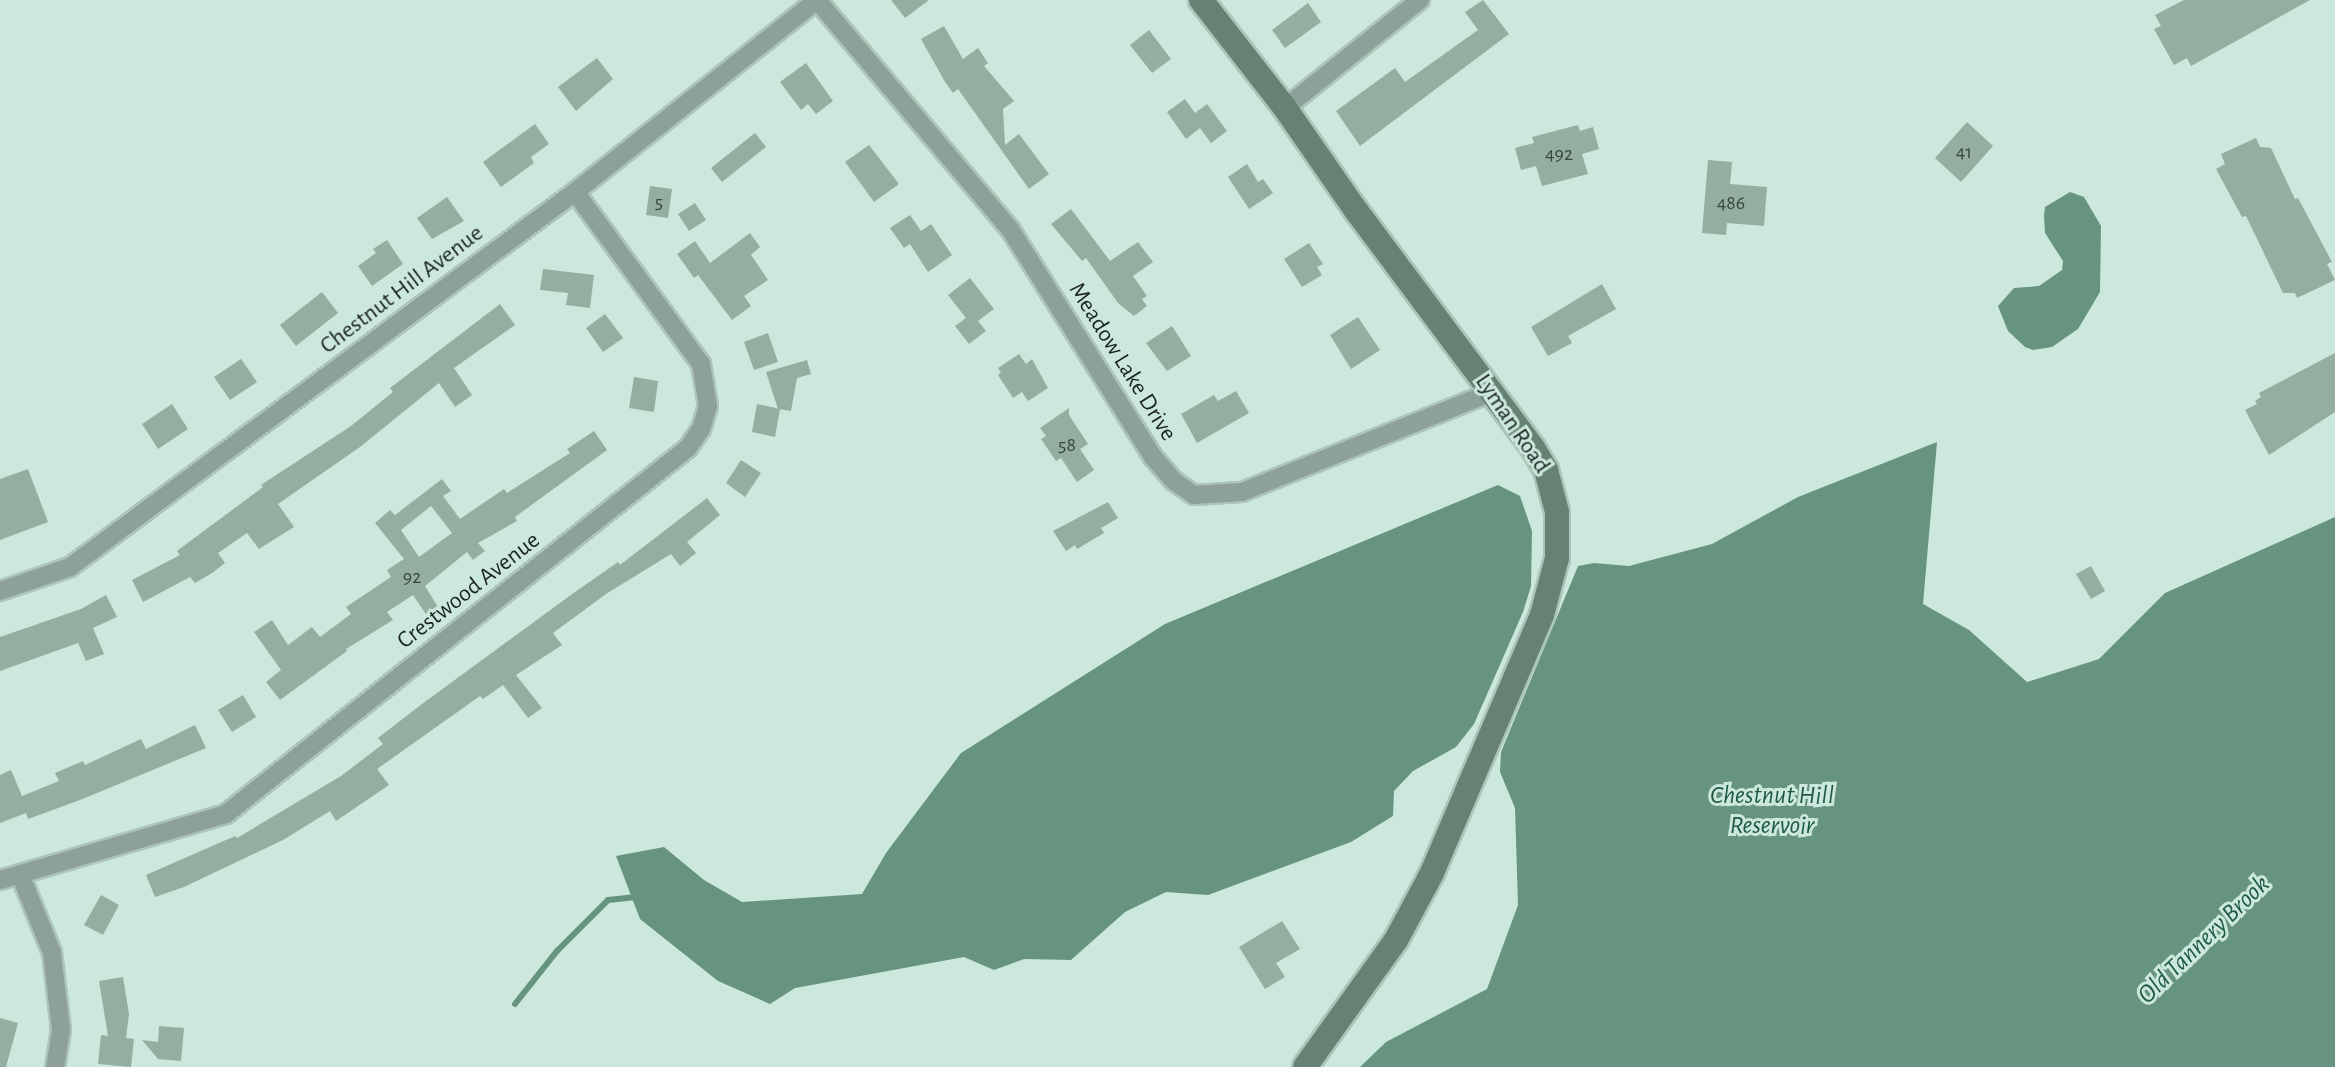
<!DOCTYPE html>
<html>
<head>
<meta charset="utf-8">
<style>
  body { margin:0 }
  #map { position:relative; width:2335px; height:1067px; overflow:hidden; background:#cce7db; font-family:"Alegreya Sans",sans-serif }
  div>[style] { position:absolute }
  .water>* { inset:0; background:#669481 }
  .stream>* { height:6px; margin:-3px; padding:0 3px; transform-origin:3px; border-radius:3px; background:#669481 }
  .building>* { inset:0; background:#94aea2 }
  .roads { filter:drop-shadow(2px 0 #acc4b9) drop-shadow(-2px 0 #acc4b9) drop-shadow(0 2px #acc4b9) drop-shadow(0 -2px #acc4b9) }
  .street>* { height:18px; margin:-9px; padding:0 9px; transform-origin:9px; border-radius:9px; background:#8da198 }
  .secondary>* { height:24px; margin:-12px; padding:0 12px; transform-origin:12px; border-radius:12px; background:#658275 }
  span { translate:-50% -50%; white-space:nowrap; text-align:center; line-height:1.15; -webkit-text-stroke:6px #cce7db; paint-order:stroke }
  .number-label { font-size:20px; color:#394740 }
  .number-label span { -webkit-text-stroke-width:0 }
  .street-label { font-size:24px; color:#1b2520 }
  .water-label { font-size:26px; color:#1f5a45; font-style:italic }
</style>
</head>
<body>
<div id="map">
  <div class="water">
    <i style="clip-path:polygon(2070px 192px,2084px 197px,2101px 226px,2100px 292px,2078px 329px,2052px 347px,2033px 350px,2025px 347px,2008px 331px,1998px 306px,2014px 288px,2039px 286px,2062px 270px,2063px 261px,2045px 233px,2044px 216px,2045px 207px)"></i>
    <i style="clip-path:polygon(1937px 442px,1923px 604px,1969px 630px,2027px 682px,2099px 659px,2165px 593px,2335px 517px,2335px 1067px,1360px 1067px,1386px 1042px,1487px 989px,1518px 905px,1515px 808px,1500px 772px,1501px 752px,1578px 566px,1594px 563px,1629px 566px,1712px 544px,1798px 497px)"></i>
    <i style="clip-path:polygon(1498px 485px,1520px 496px,1532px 531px,1531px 586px,1523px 612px,1474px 724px,1456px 747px,1413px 771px,1394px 791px,1393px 816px,1351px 842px,1208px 895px,1166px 892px,1125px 912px,1071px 960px,1024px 959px,994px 970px,964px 957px,795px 988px,770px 1004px,718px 981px,640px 919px,616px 856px,664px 847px,704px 880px,742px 902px,862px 894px,886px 853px,961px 753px,1165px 624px)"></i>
  </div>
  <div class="stream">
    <i style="left:515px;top:1004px;width:68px;rotate:-51.6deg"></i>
    <i style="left:557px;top:951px;width:72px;rotate:-45deg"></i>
    <i style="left:608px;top:900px;width:28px;rotate:-6deg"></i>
  </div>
  <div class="building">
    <i style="clip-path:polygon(891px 0,929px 0,905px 18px)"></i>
    <i style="clip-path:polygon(1483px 0,1509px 34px,1360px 146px,1336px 111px,1395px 68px,1405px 82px,1478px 30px,1465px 12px)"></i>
    <i style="clip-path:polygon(2184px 0,2310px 0,2191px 66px,2187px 58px,2174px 65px,2154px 29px,2161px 26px,2155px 15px)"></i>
    <i style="clip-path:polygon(1308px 3px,1321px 22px,1285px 48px,1272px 30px)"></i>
    <i style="clip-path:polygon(944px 26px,963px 59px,978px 48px,988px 63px,984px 66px,1014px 101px,1003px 109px,1005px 145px,1019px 134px,1049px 174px,1029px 189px,958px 89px,953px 93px,945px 82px,921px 39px)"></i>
    <i style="clip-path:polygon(1149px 30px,1171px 59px,1152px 73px,1130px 45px)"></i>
    <i style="clip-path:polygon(597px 58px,613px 79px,576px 111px,558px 87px)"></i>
    <i style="clip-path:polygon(806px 63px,833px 101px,816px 114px,808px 104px,801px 110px,780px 82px)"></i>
    <i style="clip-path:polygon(1185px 99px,1195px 113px,1207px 104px,1227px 131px,1211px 143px,1200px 128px,1186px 139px,1167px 112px)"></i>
    <i style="clip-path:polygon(1967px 122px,1993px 146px,1961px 182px,1935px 158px)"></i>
    <i style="clip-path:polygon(535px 124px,549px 144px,531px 157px,534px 163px,501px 187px,483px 162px)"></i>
    <i style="clip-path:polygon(1578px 125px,1580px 131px,1593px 127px,1599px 149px,1582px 154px,1588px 174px,1542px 186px,1536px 166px,1521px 170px,1515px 148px,1534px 143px,1532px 137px)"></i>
    <i style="clip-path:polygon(755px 133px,766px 147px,722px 182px,711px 168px)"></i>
    <i style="clip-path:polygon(2256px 138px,2260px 147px,2271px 148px,2295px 199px,2298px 198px,2332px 262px,2327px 264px,2335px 280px,2297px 298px,2295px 293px,2283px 293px,2246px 216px,2242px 217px,2216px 169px,2225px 164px,2221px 154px)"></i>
    <i style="clip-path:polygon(869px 145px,899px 184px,874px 202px,845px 162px)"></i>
    <i style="clip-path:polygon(1708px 160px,1732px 162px,1730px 184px,1767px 187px,1764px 226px,1727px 223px,1726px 235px,1702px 233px)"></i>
    <i style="clip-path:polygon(1247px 164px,1258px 182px,1263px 179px,1273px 193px,1249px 209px,1228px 177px)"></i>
    <i style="clip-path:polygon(650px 186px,672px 189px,668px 218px,646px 215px)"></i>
    <i style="clip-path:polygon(447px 197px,464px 221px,432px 239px,417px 218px)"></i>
    <i style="clip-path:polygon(695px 203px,706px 220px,689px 231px,678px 214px)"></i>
    <i style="clip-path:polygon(1071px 209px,1110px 261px,1138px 242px,1153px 262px,1133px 276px,1147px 296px,1142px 299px,1147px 306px,1134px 316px,1118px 303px,1086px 258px,1082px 261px,1051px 224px)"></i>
    <i style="clip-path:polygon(910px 215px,921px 231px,931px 224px,952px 255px,928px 272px,910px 244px,904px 248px,890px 228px)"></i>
    <i style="clip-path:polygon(750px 233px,760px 247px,751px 255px,768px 280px,744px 296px,751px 306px,732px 320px,698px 275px,694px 278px,677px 254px,695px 241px,710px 263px)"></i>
    <i style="clip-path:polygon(387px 240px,403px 264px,372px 286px,358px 266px,376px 253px,373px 249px)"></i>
    <i style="clip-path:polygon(1309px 243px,1323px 264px,1317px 267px,1322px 275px,1302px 287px,1284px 259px)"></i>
    <i style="clip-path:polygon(543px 269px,594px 275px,590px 308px,566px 305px,568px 293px,540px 290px)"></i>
    <i style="clip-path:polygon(970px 278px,994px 309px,978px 321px,986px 331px,969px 344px,955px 326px,966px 318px,948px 295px)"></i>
    <i style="clip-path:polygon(1602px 284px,1616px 309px,1568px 336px,1572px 343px,1548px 356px,1531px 327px)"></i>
    <i style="clip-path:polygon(322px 292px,338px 313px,296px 346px,280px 325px)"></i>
    <i style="clip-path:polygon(500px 304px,515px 325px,454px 368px,472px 395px,455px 407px,439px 383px,360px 447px,278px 504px,294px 527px,259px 549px,247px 533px,218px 553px,225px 563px,212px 573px,195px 583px,190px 577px,143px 602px,132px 580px,180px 555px,177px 551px,263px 487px,261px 485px,351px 426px,393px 392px,390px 388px)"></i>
    <i style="clip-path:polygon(605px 314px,623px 338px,603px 352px,586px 328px)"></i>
    <i style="clip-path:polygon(1358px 317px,1380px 350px,1351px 369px,1330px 335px)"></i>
    <i style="clip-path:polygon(1172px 326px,1191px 356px,1167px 371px,1146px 343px)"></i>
    <i style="clip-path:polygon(768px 333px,778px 362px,754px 370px,744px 342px)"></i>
    <i style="clip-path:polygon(2335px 353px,2335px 412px,2269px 455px,2245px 410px,2257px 404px,2255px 401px,2261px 397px,2259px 393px)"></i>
    <i style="clip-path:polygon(1019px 354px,1026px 364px,1032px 359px,1048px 388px,1028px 401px,1022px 392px,1013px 398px,998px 375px,1001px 373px,998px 368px)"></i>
    <i style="clip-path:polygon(241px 359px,257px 382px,230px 400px,214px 377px)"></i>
    <i style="clip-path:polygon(807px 360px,811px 374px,797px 378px,791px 411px,778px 409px,766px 372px)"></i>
    <i style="clip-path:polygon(634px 377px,658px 381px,654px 412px,629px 408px)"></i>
    <i style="clip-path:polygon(1236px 391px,1249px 413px,1197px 443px,1181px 414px,1214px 395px,1218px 401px)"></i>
    <i style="clip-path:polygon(172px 404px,188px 429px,158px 449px,142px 424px)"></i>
    <i style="clip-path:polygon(757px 404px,780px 409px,775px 437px,752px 432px)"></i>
    <i style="clip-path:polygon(1069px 408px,1069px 415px,1088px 444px,1080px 449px,1094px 470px,1077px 482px,1061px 458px,1056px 461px,1041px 439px,1046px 436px,1040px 428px)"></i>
    <i style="clip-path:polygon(evenodd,594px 431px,607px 450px,515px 517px,517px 521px,478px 543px,485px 551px,473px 560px,467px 552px,425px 586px,441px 612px,430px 620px,413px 595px,387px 612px,393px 620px,346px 649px,347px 651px,280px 700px,266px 682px,281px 670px,254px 632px,272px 620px,288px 645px,312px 627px,320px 637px,351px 614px,346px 607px,391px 577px,387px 570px,404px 559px,375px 523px,390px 510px,395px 515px,442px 479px,451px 491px,443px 496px,460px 519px,504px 489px,507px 493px,570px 453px,567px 449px,594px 431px,431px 506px,452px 533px,419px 557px,401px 530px,431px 506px)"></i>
    <i style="clip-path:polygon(741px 460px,761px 473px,745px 497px,726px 483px)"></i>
    <i style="clip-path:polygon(28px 469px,48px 522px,0 540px,0 479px)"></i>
    <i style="clip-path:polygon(707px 498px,720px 515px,687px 542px,696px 553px,680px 566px,671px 554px,606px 594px,553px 633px,562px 645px,516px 675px,542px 708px,528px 718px,503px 685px,483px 699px,480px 696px,377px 769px,389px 785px,336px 821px,330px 811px,283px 840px,184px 887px,155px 897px,146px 875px,235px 836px,237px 838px,341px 776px,383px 744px,378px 738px,422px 704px,575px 592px,618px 562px,620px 565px)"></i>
    <i style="clip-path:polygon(1108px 502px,1118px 518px,1101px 528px,1104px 533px,1077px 549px,1075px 545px,1066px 551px,1053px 531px)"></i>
    <i style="clip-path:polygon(2091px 566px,2105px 591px,2091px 599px,2076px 574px)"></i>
    <i style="clip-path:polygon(106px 595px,117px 617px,93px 628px,104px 654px,86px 661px,78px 643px,0 671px,0 637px,81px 609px)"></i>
    <i style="clip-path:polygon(243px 695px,256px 717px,232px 732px,218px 710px)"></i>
    <i style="clip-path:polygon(195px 725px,206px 748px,80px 800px,28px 819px,26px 813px,0 823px,0 775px,11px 770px,22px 796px,59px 781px,55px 773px,83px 761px,85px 765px,141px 739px,146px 749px)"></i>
    <i style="clip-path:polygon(101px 895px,119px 905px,103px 935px,84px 925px)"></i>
    <i style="clip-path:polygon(1282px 921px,1300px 949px,1276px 963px,1285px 977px,1265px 989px,1239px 947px)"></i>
    <i style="clip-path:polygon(123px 977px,129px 1014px,126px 1038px,134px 1039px,131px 1067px,98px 1064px,101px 1035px,108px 1036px,99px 981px)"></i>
    <i style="clip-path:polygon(0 1018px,18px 1023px,6px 1067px,0 1067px)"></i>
    <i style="clip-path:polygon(159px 1026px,184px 1028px,181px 1061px,158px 1059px,142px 1040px,158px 1042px)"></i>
  </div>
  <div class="roads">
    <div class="street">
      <i style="left:817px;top:0;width:299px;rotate:49.9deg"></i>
      <i style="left:1010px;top:229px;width:269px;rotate:57.9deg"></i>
      <i style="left:1153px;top:457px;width:32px;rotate:49deg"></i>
      <i style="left:1174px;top:481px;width:24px;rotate:35deg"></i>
      <i style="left:1194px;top:495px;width:48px;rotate:-3.6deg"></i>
      <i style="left:1242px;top:492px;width:269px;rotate:-21.8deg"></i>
      <i style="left:1285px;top:108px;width:173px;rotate:-38.7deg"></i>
      <i style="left:0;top:591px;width:74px;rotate:-18.9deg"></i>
      <i style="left:70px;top:567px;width:629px;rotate:-36.6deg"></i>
      <i style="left:575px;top:192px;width:309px;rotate:-38.4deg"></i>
      <i style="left:20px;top:874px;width:85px;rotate:67.9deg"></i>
      <i style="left:52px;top:953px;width:78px;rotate:83.3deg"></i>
      <i style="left:61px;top:1030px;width:37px;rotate:99deg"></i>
      <i style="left:0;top:880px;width:235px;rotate:-16.3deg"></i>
      <i style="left:226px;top:814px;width:589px;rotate:-38.39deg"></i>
      <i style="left:688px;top:448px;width:23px;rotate:-56deg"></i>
      <i style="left:701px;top:429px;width:24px;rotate:-73deg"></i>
      <i style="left:708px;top:406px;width:43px;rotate:-99.5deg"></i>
      <i style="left:701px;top:364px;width:213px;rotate:-126.2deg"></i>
    </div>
    <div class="secondary">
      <i style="left:1201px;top:0;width:137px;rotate:52.1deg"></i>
      <i style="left:1285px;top:108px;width:123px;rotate:55.3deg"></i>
      <i style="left:1355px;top:209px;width:298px;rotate:53.3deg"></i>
      <i style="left:1533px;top:448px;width:26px;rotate:59deg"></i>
      <i style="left:1546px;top:470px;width:43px;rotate:75.3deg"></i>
      <i style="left:1557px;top:512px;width:46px;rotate:90deg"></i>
      <i style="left:1557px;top:558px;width:59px;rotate:104.7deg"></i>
      <i style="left:1542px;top:615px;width:280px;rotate:113.1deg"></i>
      <i style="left:1432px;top:873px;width:76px;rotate:118.2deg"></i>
      <i style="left:1396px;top:940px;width:156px;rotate:125.6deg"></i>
    </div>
  </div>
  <div class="number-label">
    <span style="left:1964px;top:152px">41</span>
    <span style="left:1559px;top:154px">492</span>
    <span style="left:659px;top:202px">5</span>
    <span style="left:1731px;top:203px">486</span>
    <span style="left:1067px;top:445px">58</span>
    <span style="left:412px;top:577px">92</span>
  </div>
  <div class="street-label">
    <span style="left:402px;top:290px;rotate:-37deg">Chestnut Hill Avenue</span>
    <span style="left:1122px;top:362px;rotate:58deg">Meadow Lake Drive</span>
    <span style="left:1512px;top:424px;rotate:56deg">Lyman Road</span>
    <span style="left:469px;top:591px;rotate:-38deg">Crestwood Avenue</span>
  </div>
  <div class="water-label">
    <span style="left:1772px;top:811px">Chestnut Hill<br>Reservoir</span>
    <span style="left:2204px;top:940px;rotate:-44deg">Old Tannery Brook</span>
  </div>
</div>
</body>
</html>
